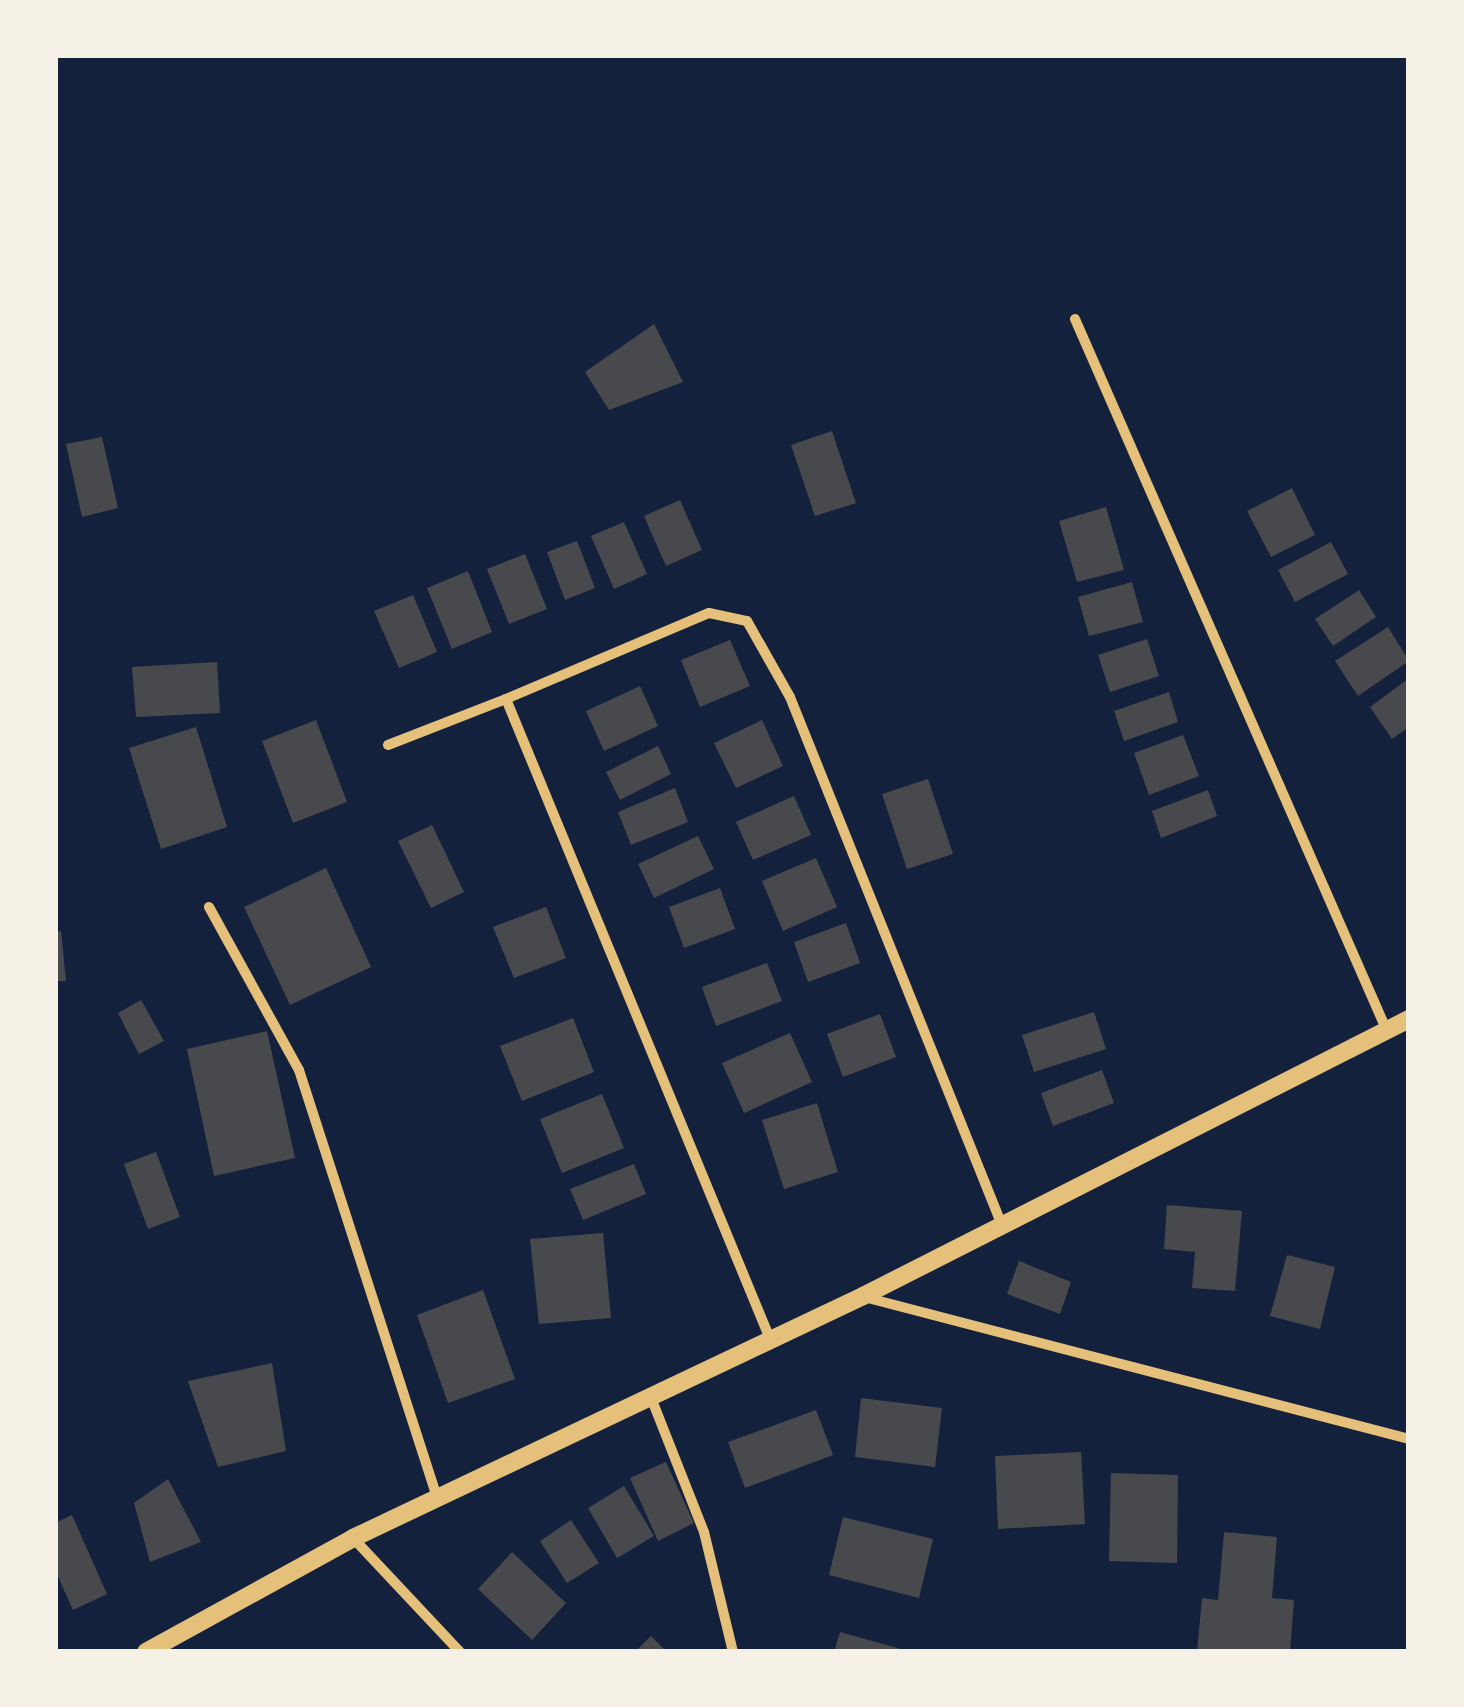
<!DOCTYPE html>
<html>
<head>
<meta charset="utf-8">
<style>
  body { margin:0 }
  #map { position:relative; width:1464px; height:1707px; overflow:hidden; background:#14213d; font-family:"PT Sans Narrow",sans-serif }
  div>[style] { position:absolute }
  .building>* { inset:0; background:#48494c }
  .minor>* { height:10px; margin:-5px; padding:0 5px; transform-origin:5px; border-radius:5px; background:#e5c07b }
  .tertiary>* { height:18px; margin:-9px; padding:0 9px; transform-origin:9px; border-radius:9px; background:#e5c07b }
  span { translate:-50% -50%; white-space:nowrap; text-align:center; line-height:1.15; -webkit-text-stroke:9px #f6f1e7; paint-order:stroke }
  .frame { position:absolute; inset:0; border:58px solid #f6f1e7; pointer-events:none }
</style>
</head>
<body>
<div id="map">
  <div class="building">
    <i style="clip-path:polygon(654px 324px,683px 382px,609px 410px,585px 372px)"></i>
    <i style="clip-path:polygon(832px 431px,856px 503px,815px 516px,791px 445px)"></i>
    <i style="clip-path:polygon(102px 437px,118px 508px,82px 517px,66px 444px)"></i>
    <i style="clip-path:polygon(1292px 488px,1315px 535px,1271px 557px,1247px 511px)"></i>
    <i style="clip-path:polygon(680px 500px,702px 550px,666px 566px,644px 516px)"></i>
    <i style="clip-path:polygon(1106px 507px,1124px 570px,1077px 582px,1059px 521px)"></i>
    <i style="clip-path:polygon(624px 522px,647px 574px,614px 589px,591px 536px)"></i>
    <i style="clip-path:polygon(577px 541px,595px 588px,565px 600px,547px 552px)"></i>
    <i style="clip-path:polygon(1331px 542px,1348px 574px,1295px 602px,1278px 570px)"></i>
    <i style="clip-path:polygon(525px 554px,547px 609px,509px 624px,487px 569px)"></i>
    <i style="clip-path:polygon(468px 571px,492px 632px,452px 649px,427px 588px)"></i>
    <i style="clip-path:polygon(1132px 582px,1143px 622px,1089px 636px,1078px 597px)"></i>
    <i style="clip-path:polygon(1359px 590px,1376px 617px,1333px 646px,1315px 619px)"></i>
    <i style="clip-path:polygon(413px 595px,437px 652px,399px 668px,374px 611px)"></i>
    <i style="clip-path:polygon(1388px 627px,1409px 661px,1358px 696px,1335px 661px)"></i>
    <i style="clip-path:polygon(1147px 639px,1159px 676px,1110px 692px,1098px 655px)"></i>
    <i style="clip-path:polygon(730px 640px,750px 686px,700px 707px,681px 660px)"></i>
    <i style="clip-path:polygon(217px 662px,220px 713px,136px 717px,132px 667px)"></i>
    <i style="clip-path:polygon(1409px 678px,1409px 727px,1392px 739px,1370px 707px)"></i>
    <i style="clip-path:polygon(640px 686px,658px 726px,604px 751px,586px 711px)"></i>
    <i style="clip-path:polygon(1169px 692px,1178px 722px,1124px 741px,1114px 711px)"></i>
    <i style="clip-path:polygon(316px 720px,347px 802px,293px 823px,262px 741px)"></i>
    <i style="clip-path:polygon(762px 720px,783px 766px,736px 788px,714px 743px)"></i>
    <i style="clip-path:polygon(196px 727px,227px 827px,161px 849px,129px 748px)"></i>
    <i style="clip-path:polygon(1183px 735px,1199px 776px,1149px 795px,1134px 753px)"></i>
    <i style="clip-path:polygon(658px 746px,671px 774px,620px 800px,606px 772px)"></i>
    <i style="clip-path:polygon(928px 779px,953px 854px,907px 869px,882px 794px)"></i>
    <i style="clip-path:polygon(675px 788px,688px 822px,631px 845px,618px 812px)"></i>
    <i style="clip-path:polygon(1208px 790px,1217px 816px,1161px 838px,1152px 811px)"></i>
    <i style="clip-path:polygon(794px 796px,811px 835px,753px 860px,736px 822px)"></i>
    <i style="clip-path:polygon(432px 825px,464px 892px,431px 908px,398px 841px)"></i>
    <i style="clip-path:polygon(698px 836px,714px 869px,654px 898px,638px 864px)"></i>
    <i style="clip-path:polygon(816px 858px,837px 907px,783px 931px,762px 881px)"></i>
    <i style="clip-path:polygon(326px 868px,371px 967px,290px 1005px,244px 907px)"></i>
    <i style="clip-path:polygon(720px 888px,735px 929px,684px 948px,669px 907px)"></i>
    <i style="clip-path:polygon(546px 907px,566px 958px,514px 978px,493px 927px)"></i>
    <i style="clip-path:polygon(846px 923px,860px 963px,808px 982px,794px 942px)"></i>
    <i style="clip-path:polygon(61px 931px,66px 981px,55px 981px,55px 932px)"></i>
    <i style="clip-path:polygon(767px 963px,782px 1001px,716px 1026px,702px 987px)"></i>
    <i style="clip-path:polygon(141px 1000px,164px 1041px,139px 1054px,118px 1013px)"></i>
    <i style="clip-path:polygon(1094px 1012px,1106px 1049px,1034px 1072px,1022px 1035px)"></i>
    <i style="clip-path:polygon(880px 1014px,896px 1057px,843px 1077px,827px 1034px)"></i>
    <i style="clip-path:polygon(573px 1018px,594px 1072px,522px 1101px,500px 1046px)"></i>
    <i style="clip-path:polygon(267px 1031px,295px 1158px,214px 1176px,187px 1049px)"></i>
    <i style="clip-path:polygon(790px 1033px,812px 1082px,744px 1113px,722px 1063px)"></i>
    <i style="clip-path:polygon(1102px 1070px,1114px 1103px,1053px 1126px,1041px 1093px)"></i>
    <i style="clip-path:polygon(602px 1094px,624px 1148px,562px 1173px,540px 1119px)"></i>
    <i style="clip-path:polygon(817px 1103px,838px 1172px,784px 1189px,762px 1120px)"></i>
    <i style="clip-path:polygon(156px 1152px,180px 1217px,148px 1229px,124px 1164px)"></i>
    <i style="clip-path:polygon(634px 1164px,646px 1194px,583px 1220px,570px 1189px)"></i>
    <i style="clip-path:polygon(1167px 1205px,1242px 1211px,1235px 1291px,1192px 1288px,1195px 1252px,1164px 1249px)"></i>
    <i style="clip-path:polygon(603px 1233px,611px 1318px,539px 1324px,530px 1239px)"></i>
    <i style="clip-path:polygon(1287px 1255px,1335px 1267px,1320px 1329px,1270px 1316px)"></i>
    <i style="clip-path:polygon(1019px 1261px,1071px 1282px,1060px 1314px,1007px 1294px)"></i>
    <i style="clip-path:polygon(483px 1290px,515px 1379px,448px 1403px,417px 1315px)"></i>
    <i style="clip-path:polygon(272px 1363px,286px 1451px,218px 1467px,188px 1381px)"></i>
    <i style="clip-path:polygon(861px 1398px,942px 1408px,935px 1467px,855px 1457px)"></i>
    <i style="clip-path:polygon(816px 1410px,833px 1455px,745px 1488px,728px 1442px)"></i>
    <i style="clip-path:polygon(1081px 1452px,1085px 1524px,998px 1529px,995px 1456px)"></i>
    <i style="clip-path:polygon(666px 1462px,694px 1523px,658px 1541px,630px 1478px)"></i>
    <i style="clip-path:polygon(1111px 1473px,1178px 1475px,1177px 1563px,1109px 1561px)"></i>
    <i style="clip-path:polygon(168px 1479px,201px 1542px,150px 1562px,134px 1503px)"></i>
    <i style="clip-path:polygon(624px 1486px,654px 1536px,617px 1558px,588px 1508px)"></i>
    <i style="clip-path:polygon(72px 1515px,107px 1594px,73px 1610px,55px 1570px,55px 1523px)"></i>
    <i style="clip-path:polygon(843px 1517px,933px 1539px,919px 1598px,829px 1575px)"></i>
    <i style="clip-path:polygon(571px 1520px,599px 1563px,567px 1583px,540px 1541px)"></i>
    <i style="clip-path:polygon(1224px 1532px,1277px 1537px,1272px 1598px,1294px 1600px,1290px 1652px,1197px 1652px,1202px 1598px,1218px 1600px)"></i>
    <i style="clip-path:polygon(512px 1552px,566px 1603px,532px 1640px,478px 1589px)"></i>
    <i style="clip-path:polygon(840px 1632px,908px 1651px,908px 1652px,834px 1652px)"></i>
    <i style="clip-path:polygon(651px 1636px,667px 1652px,635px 1652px)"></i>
  </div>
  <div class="minor">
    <i style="left:1075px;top:319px;width:777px;rotate:66.34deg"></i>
    <i style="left:388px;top:745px;width:127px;rotate:-21.3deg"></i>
    <i style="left:209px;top:907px;width:186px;rotate:61.1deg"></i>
    <i style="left:299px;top:1070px;width:448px;rotate:72.1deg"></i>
    <i style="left:864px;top:1297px;width:563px;rotate:14.6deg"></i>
    <i style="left:768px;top:1334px;width:687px;rotate:-112.42deg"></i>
    <i style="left:506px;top:699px;width:220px;rotate:-23deg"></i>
    <i style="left:709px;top:613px;width:39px;rotate:12deg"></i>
    <i style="left:747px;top:621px;width:87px;rotate:60.5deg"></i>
    <i style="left:790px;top:697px;width:567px;rotate:68.14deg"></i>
    <i style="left:650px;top:1395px;width:147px;rotate:68.5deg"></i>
    <i style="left:704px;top:1532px;width:123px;rotate:76.4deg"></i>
    <i style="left:353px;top:1538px;width:156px;rotate:46.8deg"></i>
  </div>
  <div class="tertiary">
    <i style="left:146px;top:1652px;width:236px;rotate:-28.8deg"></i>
    <i style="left:353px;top:1538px;width:565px;rotate:-25.38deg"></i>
    <i style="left:863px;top:1296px;width:612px;rotate:-26.9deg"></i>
  </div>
  <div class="frame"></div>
</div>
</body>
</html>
